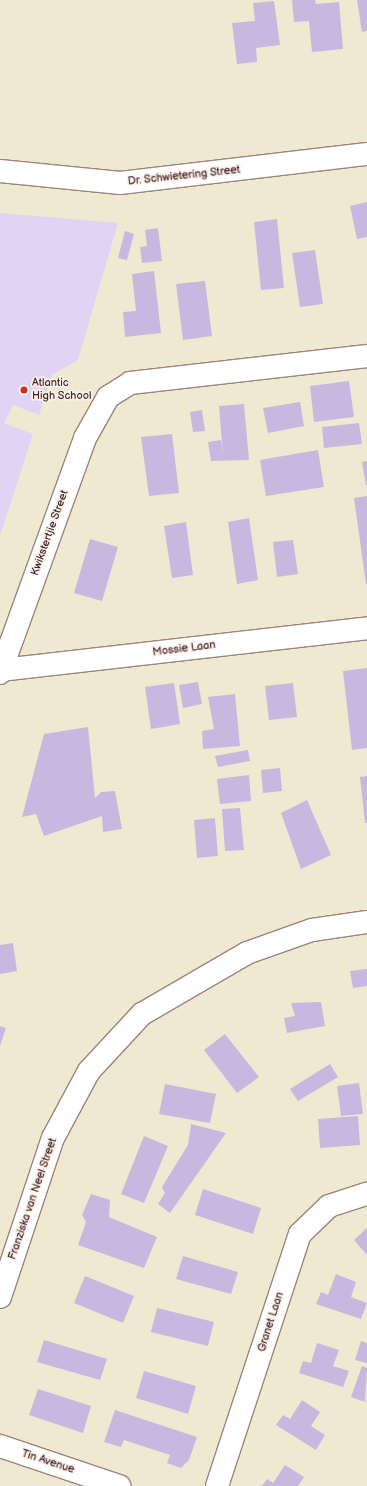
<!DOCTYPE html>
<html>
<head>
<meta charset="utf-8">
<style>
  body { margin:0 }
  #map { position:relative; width:367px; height:1486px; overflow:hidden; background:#f0e9d1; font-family:"Balsamiq Sans",sans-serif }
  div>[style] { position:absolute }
  .built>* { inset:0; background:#e0d4f4 }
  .building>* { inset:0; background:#cab7e0 }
  .roads { filter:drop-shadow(1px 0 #9d847e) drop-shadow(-1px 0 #9d847e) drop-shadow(0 1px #9d847e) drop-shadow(0 -1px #9d847e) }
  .minor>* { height:22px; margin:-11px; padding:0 11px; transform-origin:11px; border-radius:11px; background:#fff }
  .dots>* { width:11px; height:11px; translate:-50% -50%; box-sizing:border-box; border:2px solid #f7f3e8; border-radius:50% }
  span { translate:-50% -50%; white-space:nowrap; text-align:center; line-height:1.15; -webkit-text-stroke:3.5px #f7f3e8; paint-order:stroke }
  .street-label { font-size:11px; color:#4a1f2b }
  .poi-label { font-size:11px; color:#4a1f2b }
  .left { translate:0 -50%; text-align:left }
</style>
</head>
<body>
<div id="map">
  <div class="built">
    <i style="clip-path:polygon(0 213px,118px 223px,78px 360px,52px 375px,39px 415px,13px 405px,4px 423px,33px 434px,0 536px)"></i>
  </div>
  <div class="building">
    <i style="clip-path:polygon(292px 0,315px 0,316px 4px,339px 2px,343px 49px,312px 52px,309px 21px,294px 22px)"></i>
    <i style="clip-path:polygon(357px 0,367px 0,367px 31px,362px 32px)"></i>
    <i style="clip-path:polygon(274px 1px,280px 45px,256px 48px,257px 62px,237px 64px,232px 23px,255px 21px,253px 3px)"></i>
    <i style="clip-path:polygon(367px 202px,367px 237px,357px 239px,350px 206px)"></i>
    <i style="clip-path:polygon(277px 219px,284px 288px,261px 290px,254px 222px)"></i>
    <i style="clip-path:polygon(158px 228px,162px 261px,142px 263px,140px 247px,147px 246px,145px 230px)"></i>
    <i style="clip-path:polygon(125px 231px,134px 234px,127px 260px,118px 258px)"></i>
    <i style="clip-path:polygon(315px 250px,323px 304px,300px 307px,292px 253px)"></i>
    <i style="clip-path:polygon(154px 271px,161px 333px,125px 337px,123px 312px,136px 311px,132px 274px)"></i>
    <i style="clip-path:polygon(205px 281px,212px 336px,183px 340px,176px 284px)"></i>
    <i style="clip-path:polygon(349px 381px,354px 417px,314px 422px,310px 386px)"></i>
    <i style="clip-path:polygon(300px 402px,304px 426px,268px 433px,263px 408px)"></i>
    <i style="clip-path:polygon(244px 404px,249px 460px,211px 461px,208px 442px,221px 440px,223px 455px,219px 406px)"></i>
    <i style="clip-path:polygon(202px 410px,205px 431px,193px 432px,190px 412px)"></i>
    <i style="clip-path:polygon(359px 423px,362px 444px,324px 448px,322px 427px)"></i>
    <i style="clip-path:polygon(172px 434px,179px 493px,149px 496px,141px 437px)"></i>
    <i style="clip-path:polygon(318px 450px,324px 487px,266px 496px,260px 460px)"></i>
    <i style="clip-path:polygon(367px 461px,367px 485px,366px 485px,362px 462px)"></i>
    <i style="clip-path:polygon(367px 496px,367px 584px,366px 584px,354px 498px)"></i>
    <i style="clip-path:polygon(249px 518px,258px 580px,237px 584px,228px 522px)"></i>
    <i style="clip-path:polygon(186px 522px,193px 575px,172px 578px,164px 526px)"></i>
    <i style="clip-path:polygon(90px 539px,118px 547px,102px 601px,74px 593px)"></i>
    <i style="clip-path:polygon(293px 540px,298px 574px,277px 577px,273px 542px)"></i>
    <i style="clip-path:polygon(367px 668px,367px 748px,352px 750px,343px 671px)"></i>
    <i style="clip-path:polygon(198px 682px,202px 704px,183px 708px,179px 685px)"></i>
    <i style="clip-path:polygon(174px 683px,180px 724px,151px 729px,145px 687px)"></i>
    <i style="clip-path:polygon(293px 683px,297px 717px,269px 720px,265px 686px)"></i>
    <i style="clip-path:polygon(235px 694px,240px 746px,203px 749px,202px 731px,214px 729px,208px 697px)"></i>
    <i style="clip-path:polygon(88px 727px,95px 798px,101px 792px,115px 791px,122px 829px,103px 832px,102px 816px,44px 836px,36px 814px,22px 817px,44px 734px)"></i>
    <i style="clip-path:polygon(248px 750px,250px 761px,218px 767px,215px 756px)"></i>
    <i style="clip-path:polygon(280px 768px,282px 791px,263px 793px,261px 770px)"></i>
    <i style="clip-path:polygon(249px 775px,251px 801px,220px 804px,217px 779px)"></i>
    <i style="clip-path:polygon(367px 776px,367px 823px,365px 823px,360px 777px)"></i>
    <i style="clip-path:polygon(307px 800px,331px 855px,301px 869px,281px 813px)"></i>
    <i style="clip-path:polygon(240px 808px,244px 850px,225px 851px,222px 809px)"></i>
    <i style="clip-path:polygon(215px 818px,218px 856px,197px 858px,194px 820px)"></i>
    <i style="clip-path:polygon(13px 943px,17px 971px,0 974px,0 945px)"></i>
    <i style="clip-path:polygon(367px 969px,367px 986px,353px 988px,350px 971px)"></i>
    <i style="clip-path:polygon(321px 1002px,325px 1026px,287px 1033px,284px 1018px,295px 1016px,291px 1003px)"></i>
    <i style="clip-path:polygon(0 1026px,6px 1028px,0 1046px)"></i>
    <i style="clip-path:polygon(225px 1034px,259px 1077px,237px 1093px,204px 1050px)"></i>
    <i style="clip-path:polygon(330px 1064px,338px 1077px,298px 1101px,290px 1089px)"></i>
    <i style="clip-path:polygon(359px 1083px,363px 1114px,341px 1116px,337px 1086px)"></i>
    <i style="clip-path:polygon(165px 1084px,216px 1094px,210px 1123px,159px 1114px)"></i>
    <i style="clip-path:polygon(358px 1116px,360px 1145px,320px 1148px,318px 1119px)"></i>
    <i style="clip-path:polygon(191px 1124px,226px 1133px,170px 1213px,158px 1204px,165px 1193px,162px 1187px,188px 1145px)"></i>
    <i style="clip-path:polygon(144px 1136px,168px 1146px,144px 1203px,121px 1194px)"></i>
    <i style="clip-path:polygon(203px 1189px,261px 1208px,253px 1234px,195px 1215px)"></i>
    <i style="clip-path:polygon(91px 1194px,110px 1200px,109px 1217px,157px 1237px,144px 1268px,78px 1245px,86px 1222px,82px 1215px)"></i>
    <i style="clip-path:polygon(367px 1228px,367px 1255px,354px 1240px)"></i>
    <i style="clip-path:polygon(183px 1256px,238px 1272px,231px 1294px,176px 1279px)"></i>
    <i style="clip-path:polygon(336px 1274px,356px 1282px,351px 1297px,367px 1303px,361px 1319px,316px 1304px,321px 1292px,328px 1295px)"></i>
    <i style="clip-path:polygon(85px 1276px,134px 1296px,123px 1323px,74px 1303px)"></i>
    <i style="clip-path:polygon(157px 1308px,214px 1322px,208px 1346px,151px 1332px)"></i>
    <i style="clip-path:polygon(44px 1340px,107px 1359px,100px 1380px,37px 1362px)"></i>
    <i style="clip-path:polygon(361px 1341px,367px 1343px,367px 1363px,355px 1360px)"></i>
    <i style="clip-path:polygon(317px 1343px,339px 1350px,333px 1366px,349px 1371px,343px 1387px,299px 1373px,303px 1361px,311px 1363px)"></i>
    <i style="clip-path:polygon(362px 1366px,367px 1368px,365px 1402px,351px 1397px)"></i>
    <i style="clip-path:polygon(144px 1371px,196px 1386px,188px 1414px,136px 1398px)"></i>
    <i style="clip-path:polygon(38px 1389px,91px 1406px,83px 1433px,29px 1415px)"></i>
    <i style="clip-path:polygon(302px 1400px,320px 1412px,311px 1426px,325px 1435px,316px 1450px,276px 1425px,283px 1415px,290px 1419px)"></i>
    <i style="clip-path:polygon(115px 1410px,197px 1437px,189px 1460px,181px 1468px,167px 1463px,170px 1455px,124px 1440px,121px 1447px,104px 1442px)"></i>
    <i style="clip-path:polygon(285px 1465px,304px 1477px,298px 1486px,262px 1486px,267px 1479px,273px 1483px)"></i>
  </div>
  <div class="roads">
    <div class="minor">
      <i style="left:0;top:171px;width:121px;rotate:5.7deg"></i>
      <i style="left:120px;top:183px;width:249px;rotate:-6.7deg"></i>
      <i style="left:1px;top:670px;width:368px;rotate:-6.5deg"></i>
      <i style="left:0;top:673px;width:250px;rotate:-70.1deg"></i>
      <i style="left:85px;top:438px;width:47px;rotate:-60.7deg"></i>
      <i style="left:108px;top:397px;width:26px;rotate:-32deg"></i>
      <i style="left:130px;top:383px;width:239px;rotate:-6.5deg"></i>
      <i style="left:0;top:1297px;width:168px;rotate:-71.6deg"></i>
      <i style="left:53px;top:1138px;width:76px;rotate:-61.8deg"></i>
      <i style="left:89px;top:1071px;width:78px;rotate:-47.1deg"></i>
      <i style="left:142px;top:1014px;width:121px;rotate:-30.2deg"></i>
      <i style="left:247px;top:953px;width:69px;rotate:-19.5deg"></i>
      <i style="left:312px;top:930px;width:56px;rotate:-8.3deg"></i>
      <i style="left:0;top:1446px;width:126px;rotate:18.6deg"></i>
      <i style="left:217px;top:1486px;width:265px;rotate:-71.8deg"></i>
      <i style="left:300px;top:1234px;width:40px;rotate:-44deg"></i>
      <i style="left:329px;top:1206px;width:40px;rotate:-18deg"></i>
    </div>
  </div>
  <div class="dots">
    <i style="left:24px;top:390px;background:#c8321e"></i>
  </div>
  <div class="street-label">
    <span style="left:184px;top:176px;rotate:-6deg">Dr. Schwietering Street</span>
    <span style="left:50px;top:533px;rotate:-70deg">Kwikstertjie Street</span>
    <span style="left:184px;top:649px;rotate:-7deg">Mossie Laan</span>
    <span style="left:33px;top:1199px;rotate:-71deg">Franziska van Neel Street</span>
    <span style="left:271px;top:1322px;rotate:-72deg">Granet Laan</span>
    <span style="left:48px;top:1462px;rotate:18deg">Tin Avenue</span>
  </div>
  <div class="poi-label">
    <span class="left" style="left:32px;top:390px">Atlantic<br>High School</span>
  </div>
</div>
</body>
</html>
